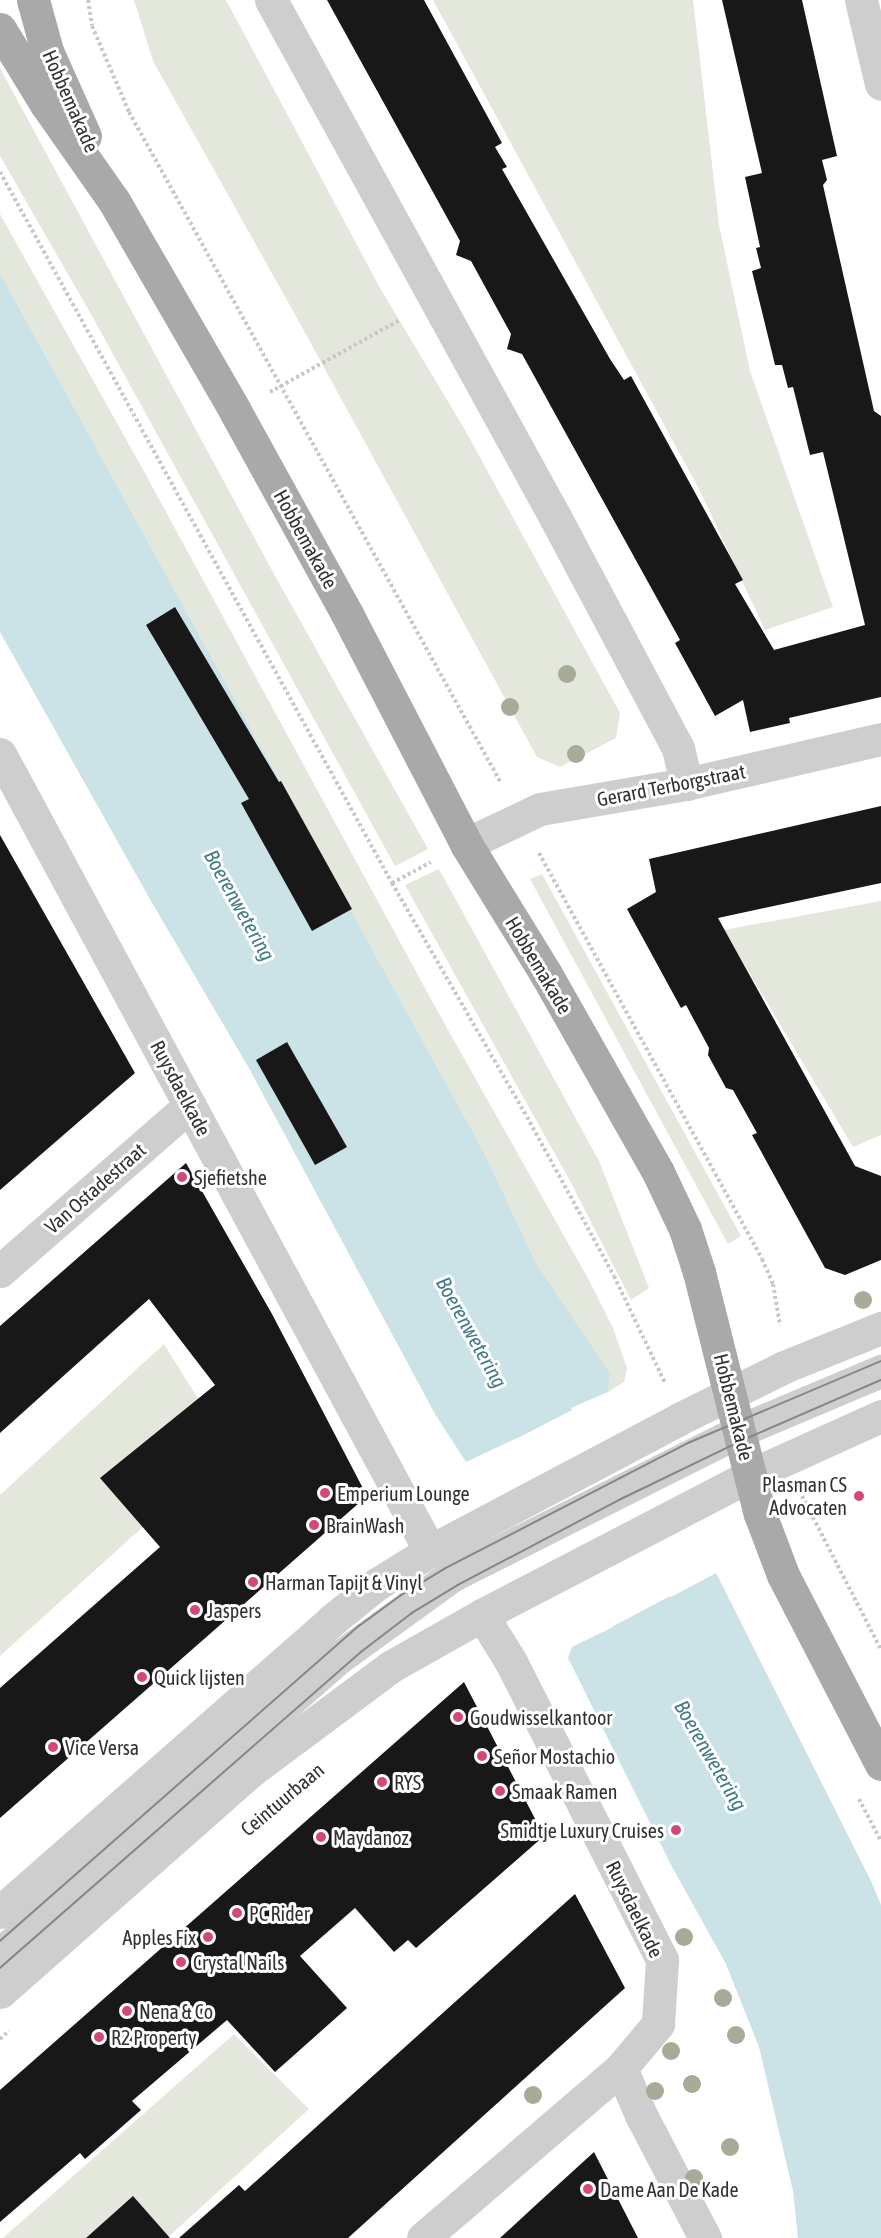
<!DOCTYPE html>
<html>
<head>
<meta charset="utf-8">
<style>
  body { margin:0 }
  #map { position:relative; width:881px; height:2238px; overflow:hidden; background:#fff; font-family:"Asap Condensed",sans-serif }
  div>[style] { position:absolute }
  .green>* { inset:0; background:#e4e7db }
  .water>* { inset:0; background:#cbe2e6 }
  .pier>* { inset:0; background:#fff }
  .building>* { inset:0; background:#181818 }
  .path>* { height:4px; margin-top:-2px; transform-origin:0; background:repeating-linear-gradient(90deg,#c8c8c8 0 3px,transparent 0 6px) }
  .minor>* { height:33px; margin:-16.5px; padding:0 16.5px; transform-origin:16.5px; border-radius:16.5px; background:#cecece }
  .major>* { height:33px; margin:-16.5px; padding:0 16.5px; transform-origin:16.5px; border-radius:16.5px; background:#a9a9a9 }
  .tram>* { height:1.5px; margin:-0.75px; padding:0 0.75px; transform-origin:0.75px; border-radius:0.75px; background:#868686 }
  .trees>* { width:18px; height:18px; margin:-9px; border-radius:50%; background:#a6ac98 }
  .dots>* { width:16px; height:16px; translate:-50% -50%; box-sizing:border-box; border:3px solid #fff; border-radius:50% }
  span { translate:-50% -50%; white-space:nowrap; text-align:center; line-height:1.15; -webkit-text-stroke:6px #fff; paint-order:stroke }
  .street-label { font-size:20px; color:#313131 }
  .poi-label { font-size:20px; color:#313131 }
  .left { translate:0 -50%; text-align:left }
  .right { translate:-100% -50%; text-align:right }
  .water-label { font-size:21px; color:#447c86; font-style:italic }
</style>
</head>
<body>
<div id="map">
  <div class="green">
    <i style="clip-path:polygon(134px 0,226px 0,380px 288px,465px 430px,620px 713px,616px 738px,560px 767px,537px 757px,297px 318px,153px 61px)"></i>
    <i style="clip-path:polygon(433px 0,693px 0,719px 225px,750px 371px,833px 607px,765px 630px,699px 489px)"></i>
    <i style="clip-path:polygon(0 68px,274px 574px,428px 849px,395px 866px,92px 316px,0 156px)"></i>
    <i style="clip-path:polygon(0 214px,141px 466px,438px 1012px,590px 1282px,613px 1328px,627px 1368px,624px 1382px,608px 1392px,610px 1373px,536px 1263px,485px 1154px,0 273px)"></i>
    <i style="clip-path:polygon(439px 869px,599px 1161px,649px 1288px,631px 1300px,569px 1179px,405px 885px)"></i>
    <i style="clip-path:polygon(542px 874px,741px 1236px,728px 1244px,530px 879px)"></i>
    <i style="clip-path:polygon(881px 901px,881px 1135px,853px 1147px,724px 930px)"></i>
    <i style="clip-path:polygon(164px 1344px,229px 1449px,0 1656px,0 1495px)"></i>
    <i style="clip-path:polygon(234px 2034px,309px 2109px,167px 2238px,3px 2238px)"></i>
  </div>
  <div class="water">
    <i style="clip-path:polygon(0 273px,485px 1154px,536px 1263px,610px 1373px,608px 1392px,571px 1408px,671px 1597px,716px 1573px,871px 1881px,881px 1905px,881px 2238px,798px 2238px,793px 2191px,759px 2047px,726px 1964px,671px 1865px,568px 1658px,572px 1647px,613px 1627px,515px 1439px,466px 1462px,435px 1414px,250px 1070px,151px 901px,0 632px)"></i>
  </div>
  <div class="pier">
    <i style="clip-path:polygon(574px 1409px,672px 1595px,608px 1629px,514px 1442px,510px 1442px)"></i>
  </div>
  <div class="building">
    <i style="clip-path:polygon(327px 0,424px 0,502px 143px,495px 147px,507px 167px,502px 169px,610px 359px,624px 380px,631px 376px,743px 580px,735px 584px,774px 650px,865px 625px,823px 452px,810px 455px,793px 387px,788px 388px,782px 365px,775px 365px,752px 271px,761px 268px,756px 248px,760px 247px,745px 177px,762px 173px,722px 0,802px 0,837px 156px,822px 160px,827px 180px,823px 185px,874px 411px,881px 416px,881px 697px,789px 718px,790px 723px,750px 732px,743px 700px,715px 716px,675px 643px,680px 640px,522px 354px,507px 349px,511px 334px,471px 261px,456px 255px,460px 241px)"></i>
    <i style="clip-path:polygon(175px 607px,279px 782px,281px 781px,352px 909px,312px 931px,241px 803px,249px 799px,146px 625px)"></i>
    <i style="clip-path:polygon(881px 806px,881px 883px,718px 918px,855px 1166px,881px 1176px,881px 1260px,845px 1275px,825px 1268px,752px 1135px,757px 1133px,733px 1090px,726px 1088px,708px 1055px,709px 1048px,686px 1005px,681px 1008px,627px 909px,656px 892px,649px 859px)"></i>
    <i style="clip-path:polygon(0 835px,135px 1073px,0 1190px)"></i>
    <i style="clip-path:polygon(287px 1042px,347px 1147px,315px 1165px,256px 1060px)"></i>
    <i style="clip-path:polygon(186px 1163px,272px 1314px,367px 1496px,0 1818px,0 1688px,160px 1547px,100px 1478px,215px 1385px,149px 1299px,0 1433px,0 1326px)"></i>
    <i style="clip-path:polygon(464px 1682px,544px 1836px,416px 1948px,408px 1940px,394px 1952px,355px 1908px,300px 1956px,347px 2008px,292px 2057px,275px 2072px,227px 2020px,132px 2101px,141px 2110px,85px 2159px,80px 2153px,0 2222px,0 2090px)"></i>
    <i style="clip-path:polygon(575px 1894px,625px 1988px,348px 2238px,179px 2238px,239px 2185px,245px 2191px)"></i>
    <i style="clip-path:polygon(594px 2152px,638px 2238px,500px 2238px,538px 2203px)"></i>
    <i style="clip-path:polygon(133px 2196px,170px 2238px,86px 2238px)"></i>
  </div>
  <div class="path">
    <i style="left:88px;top:0;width:26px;rotate:81deg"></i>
    <i style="left:92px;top:26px;width:94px;rotate:66.7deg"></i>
    <i style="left:129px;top:112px;width:767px;rotate:61deg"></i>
    <i style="left:0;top:172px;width:812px;rotate:61.13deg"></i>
    <i style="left:392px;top:883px;width:270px;rotate:60deg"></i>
    <i style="left:527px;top:1117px;width:181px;rotate:61.3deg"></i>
    <i style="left:614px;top:1276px;width:119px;rotate:64.5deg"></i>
    <i style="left:270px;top:392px;width:149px;rotate:-29deg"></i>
    <i style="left:539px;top:853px;width:463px;rotate:61.2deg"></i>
    <i style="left:762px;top:1259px;width:27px;rotate:66deg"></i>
    <i style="left:773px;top:1284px;width:42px;rotate:80.3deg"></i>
    <i style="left:392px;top:883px;width:44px;rotate:-28.3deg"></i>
    <i style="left:802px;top:1496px;width:173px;rotate:62.8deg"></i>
    <i style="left:859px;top:1799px;width:47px;rotate:62.4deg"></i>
    <i style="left:0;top:2039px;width:12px;rotate:-42deg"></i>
  </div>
  <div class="minor">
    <i style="left:271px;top:0;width:590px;rotate:61.22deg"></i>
    <i style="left:555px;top:517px;width:262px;rotate:62deg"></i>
    <i style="left:678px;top:748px;width:37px;rotate:77deg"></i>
    <i style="left:861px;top:0;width:86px;rotate:76.6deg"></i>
    <i style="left:0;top:754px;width:906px;rotate:61.65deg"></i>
    <i style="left:466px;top:844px;width:82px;rotate:-25.3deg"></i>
    <i style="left:540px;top:809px;width:148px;rotate:-9.7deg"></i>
    <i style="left:686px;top:784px;width:200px;rotate:-13deg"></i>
    <i style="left:0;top:1271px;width:252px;rotate:-41.1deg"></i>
    <i style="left:482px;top:1615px;width:55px;rotate:58.3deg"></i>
    <i style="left:511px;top:1662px;width:334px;rotate:63.1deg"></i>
    <i style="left:662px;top:1960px;width:64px;rotate:93.6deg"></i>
    <i style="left:658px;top:2024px;width:57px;rotate:130.1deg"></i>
    <i style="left:621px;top:2068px;width:51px;rotate:66.9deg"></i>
    <i style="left:641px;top:2115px;width:139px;rotate:62.5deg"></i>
    <i style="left:0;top:1912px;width:442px;rotate:-41.3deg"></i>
    <i style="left:332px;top:1620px;width:58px;rotate:-38.7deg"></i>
    <i style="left:377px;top:1584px;width:62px;rotate:-31.9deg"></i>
    <i style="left:430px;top:1551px;width:282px;rotate:-27.9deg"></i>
    <i style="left:679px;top:1419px;width:117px;rotate:-26.3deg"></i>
    <i style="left:784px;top:1367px;width:105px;rotate:-21.9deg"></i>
    <i style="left:0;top:1954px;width:453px;rotate:-41.2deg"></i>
    <i style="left:341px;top:1656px;width:136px;rotate:-36deg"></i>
    <i style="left:451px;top:1576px;width:325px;rotate:-26.7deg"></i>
    <i style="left:741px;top:1430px;width:152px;rotate:-22.9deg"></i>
    <i style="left:0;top:1992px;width:336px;rotate:-41.4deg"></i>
    <i style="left:252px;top:1770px;width:172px;rotate:-36.7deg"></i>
    <i style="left:390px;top:1667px;width:106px;rotate:-29.5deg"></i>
    <i style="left:482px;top:1615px;width:303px;rotate:-27.5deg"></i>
    <i style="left:751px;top:1475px;width:143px;rotate:-24.4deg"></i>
    <i style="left:423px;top:2238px;width:261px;rotate:-40.6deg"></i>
  </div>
  <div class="major">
    <i style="left:33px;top:0;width:53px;rotate:74.6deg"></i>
    <i style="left:47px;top:51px;width:93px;rotate:65.9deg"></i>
    <i style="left:0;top:29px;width:88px;rotate:58.5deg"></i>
    <i style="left:46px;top:104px;width:118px;rotate:55deg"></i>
    <i style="left:114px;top:201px;width:242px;rotate:60deg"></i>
    <i style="left:235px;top:411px;width:232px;rotate:61.1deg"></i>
    <i style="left:347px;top:614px;width:259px;rotate:62.6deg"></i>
    <i style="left:466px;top:844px;width:153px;rotate:58.4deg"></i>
    <i style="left:546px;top:974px;width:227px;rotate:60.5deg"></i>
    <i style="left:658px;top:1172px;width:63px;rotate:64.7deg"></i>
    <i style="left:685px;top:1229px;width:45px;rotate:72deg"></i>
    <i style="left:699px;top:1272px;width:250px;rotate:75.9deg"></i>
    <i style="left:760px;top:1514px;width:65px;rotate:69.3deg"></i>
    <i style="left:783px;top:1575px;width:213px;rotate:62.6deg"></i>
  </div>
  <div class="tram">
    <i style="left:0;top:1941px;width:478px;rotate:-41.3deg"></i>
    <i style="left:359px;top:1626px;width:51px;rotate:-36.2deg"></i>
    <i style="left:400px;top:1596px;width:52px;rotate:-31.5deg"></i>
    <i style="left:444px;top:1569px;width:275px;rotate:-27.3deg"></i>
    <i style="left:688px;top:1443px;width:210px;rotate:-23deg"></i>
    <i style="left:0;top:1968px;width:480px;rotate:-41.2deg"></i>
    <i style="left:361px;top:1652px;width:64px;rotate:-37.4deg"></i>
    <i style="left:412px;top:1613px;width:54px;rotate:-31.3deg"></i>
    <i style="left:458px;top:1585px;width:184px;rotate:-27.8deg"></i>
    <i style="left:621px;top:1499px;width:136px;rotate:-25.8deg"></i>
    <i style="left:743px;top:1440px;width:150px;rotate:-23.5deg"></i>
  </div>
  <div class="trees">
    <i style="left:567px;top:674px"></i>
    <i style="left:510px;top:707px"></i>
    <i style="left:576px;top:754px"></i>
    <i style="left:863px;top:1300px"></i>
    <i style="left:684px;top:1937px"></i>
    <i style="left:723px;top:1998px"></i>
    <i style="left:736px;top:2035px"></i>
    <i style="left:671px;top:2051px"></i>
    <i style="left:692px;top:2084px"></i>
    <i style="left:655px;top:2091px"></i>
    <i style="left:533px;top:2095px"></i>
    <i style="left:730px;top:2147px"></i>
    <i style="left:694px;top:2178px"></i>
  </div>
  <div class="dots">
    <i style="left:182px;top:1177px;background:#d34875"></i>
    <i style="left:325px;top:1493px;background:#d34875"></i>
    <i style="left:859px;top:1496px;background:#d34875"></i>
    <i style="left:314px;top:1525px;background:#d34875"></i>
    <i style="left:253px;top:1582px;background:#d34875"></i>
    <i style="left:195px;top:1610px;background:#d34875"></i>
    <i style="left:142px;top:1677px;background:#d34875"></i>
    <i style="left:458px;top:1717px;background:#d34875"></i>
    <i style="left:53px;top:1747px;background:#d34875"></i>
    <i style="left:482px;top:1756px;background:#d34875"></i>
    <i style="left:382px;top:1782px;background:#d34875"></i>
    <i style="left:500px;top:1791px;background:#d34875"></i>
    <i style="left:676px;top:1830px;background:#d34875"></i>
    <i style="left:321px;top:1837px;background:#d34875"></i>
    <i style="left:237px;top:1913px;background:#d34875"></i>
    <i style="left:208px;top:1937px;background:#d34875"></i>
    <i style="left:181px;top:1962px;background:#d34875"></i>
    <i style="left:127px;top:2011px;background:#d34875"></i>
    <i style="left:99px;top:2037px;background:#d34875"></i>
    <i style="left:588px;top:2189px;background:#d34875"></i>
  </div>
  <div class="street-label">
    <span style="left:71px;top:101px;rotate:66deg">Hobbemakade</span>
    <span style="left:306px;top:539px;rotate:61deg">Hobbemakade</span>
    <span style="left:671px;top:785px;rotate:-11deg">Gerard Terborgstraat</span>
    <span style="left:539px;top:965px;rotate:59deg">Hobbemakade</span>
    <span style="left:181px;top:1088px;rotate:62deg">Ruysdaelkade</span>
    <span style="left:95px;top:1188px;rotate:-41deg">Van Ostadestraat</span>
    <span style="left:734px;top:1407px;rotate:76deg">Hobbemakade</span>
    <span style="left:282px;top:1799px;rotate:-40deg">Ceintuurbaan</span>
    <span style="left:635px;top:1909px;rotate:64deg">Ruysdaelkade</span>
  </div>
  <div class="poi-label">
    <span class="left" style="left:194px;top:1177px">Sjefietshe</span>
    <span class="right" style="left:847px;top:1496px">Plasman CS<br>Advocaten</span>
    <span class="left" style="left:337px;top:1493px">Emperium Lounge</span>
    <span class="left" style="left:326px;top:1525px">BrainWash</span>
    <span class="left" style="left:265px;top:1582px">Harman Tapijt &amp; Vinyl</span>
    <span class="left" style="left:207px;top:1610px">Jaspers</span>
    <span class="left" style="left:154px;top:1677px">Quick lijsten</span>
    <span class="left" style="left:470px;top:1717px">Goudwisselkantoor</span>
    <span class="left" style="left:65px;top:1747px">Vice Versa</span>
    <span class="left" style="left:494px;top:1756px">Señor Mostachio</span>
    <span class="left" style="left:394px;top:1782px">RYS</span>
    <span class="left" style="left:512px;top:1791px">Smaak Ramen</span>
    <span class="right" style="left:664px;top:1830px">Smidtje Luxury Cruises</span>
    <span class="left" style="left:333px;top:1837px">Maydanoz</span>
    <span class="left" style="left:249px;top:1913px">PC Rider</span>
    <span class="right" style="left:196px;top:1937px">Apples Fix</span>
    <span class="left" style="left:193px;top:1962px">Crystal Nails</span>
    <span class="left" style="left:139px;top:2011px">Nena &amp; Co</span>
    <span class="left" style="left:111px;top:2037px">R2 Property</span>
    <span class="left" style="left:600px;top:2189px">Dame Aan De Kade</span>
  </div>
  <div class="water-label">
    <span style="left:240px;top:905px;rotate:61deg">Boerenwetering</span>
    <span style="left:472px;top:1332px;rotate:61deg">Boerenwetering</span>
    <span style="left:711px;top:1755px;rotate:60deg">Boerenwetering</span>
  </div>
</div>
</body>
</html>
